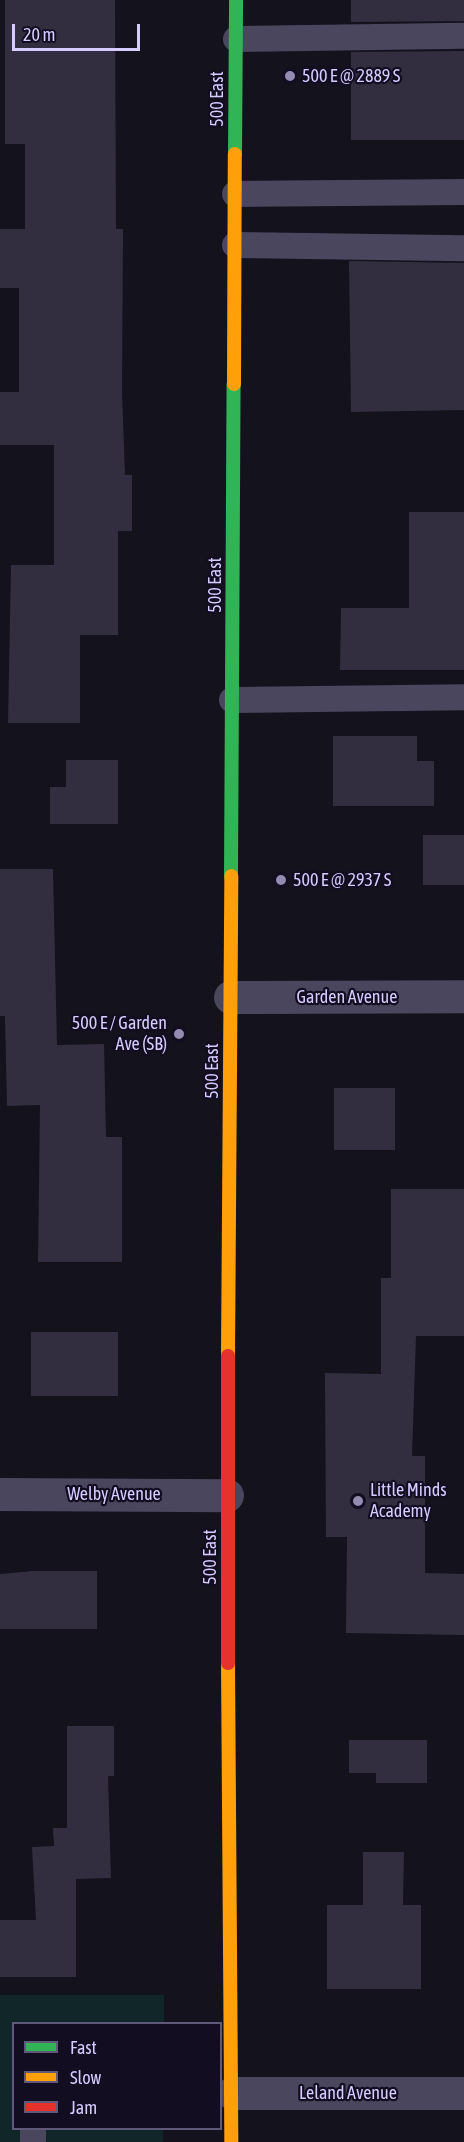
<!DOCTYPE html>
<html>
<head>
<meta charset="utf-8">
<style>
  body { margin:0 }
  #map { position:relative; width:464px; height:2142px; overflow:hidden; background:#14121d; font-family:"Asap Condensed",sans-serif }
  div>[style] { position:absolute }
  .green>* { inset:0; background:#112629 }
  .building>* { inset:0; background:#322e3f }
  .lane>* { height:26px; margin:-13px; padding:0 13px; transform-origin:13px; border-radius:13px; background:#49465e }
  .street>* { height:33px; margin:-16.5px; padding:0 16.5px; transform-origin:16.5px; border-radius:16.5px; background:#49465e }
  .fast>* { height:14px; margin:-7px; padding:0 7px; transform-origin:7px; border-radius:7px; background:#30b455 }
  .slow>* { height:14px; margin:-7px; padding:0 7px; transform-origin:7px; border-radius:7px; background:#ff9f0a }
  .jam>* { height:14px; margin:-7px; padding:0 7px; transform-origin:7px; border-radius:7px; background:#e5322d }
  .dots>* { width:16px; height:16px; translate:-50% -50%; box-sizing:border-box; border:3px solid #120d21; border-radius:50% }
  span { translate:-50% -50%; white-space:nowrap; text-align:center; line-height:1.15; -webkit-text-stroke:4.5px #120d21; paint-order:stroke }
  .poi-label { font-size:18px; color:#d7ccff }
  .left { translate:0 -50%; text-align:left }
  .right { translate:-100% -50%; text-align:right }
  .street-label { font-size:18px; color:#d7ccff }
  .legend { position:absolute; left:12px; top:2022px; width:210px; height:108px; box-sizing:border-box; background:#120d21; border:2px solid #61597a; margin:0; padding:8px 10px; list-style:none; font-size:18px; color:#d7ccff }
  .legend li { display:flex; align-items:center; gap:12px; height:30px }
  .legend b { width:30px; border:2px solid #61597a }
  .scale { position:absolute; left:12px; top:24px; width:128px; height:27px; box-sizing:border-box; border:3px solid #d7ccff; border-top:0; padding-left:8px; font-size:18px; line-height:21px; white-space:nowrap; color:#d7ccff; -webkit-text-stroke:4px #120d21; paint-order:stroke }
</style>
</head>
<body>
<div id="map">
  <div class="green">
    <i style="clip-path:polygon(0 1995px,164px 1995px,164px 2023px,14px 2024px,14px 2128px,163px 2129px,163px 2142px,0 2142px)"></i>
  </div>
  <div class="building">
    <i style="clip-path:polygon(5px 0,115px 0,116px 229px,123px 229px,122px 392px,125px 475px,132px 475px,132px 531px,118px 531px,118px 635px,80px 635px,80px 723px,8px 723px,11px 565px,54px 565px,54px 445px,0 445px,0 392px,19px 392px,19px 288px,0 288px,0 229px,25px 229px,25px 144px,5px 144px)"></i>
    <i style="clip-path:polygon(351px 0,464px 0,464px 21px,351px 22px)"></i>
    <i style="clip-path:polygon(464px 51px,464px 140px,351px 140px,351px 52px)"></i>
    <i style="clip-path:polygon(349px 261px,464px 263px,464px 410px,351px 412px)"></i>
    <i style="clip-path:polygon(409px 512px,464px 512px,464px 670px,340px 670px,341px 608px,409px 608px)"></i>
    <i style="clip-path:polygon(333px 736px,417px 736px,417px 761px,434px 761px,434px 806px,333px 806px)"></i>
    <i style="clip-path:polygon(66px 760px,118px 760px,118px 824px,50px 824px,50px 787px,66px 787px)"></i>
    <i style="clip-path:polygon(423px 835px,464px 835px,464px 885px,423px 885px)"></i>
    <i style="clip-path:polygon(0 869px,53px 869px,57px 1045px,104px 1044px,106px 1137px,122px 1137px,122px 1262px,38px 1262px,40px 1105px,7px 1106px,5px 1016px,0 1016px)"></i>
    <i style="clip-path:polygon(334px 1088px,395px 1088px,395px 1150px,334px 1150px)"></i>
    <i style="clip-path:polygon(391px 1189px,464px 1189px,464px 1336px,416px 1336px,412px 1456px,425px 1456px,425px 1573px,464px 1574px,464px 1635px,346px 1633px,347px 1537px,326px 1537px,325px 1373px,381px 1374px,381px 1278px,391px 1278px)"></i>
    <i style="clip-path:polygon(31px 1332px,118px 1332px,118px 1396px,31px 1396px)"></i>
    <i style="clip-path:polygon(34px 1571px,97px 1571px,97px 1629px,0 1629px,0 1574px)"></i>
    <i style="clip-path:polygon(67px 1726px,114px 1726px,114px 1776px,108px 1776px,111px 1878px,76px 1879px,76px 1977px,0 1977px,0 1920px,36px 1920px,32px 1847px,54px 1846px,53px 1828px,67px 1828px)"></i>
    <i style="clip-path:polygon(349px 1740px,427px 1740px,427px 1783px,376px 1783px,376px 1773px,349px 1773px)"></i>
    <i style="clip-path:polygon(363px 1852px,404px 1852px,403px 1905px,421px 1905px,421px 1989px,327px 1989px,327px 1905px,363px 1905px)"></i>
  </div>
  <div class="lane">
    <i style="left:236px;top:39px;width:228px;rotate:-0.8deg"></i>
    <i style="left:235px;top:194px;width:229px;rotate:-0.5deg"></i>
    <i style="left:235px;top:245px;width:229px;rotate:0.8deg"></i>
    <i style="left:232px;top:700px;width:232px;rotate:-0.7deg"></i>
    <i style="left:33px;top:2142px;width:14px;rotate:-90deg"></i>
  </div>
  <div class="street">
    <i style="left:230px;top:997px;width:234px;rotate:-0.2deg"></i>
    <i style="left:0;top:1494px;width:227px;rotate:0.3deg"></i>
    <i style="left:232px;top:2093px;width:232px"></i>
  </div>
  <div class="fast">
    <i style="left:235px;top:154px;width:154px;rotate:-89.6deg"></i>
    <i style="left:231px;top:876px;width:492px;rotate:-89.7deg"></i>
  </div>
  <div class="slow">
    <i style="left:234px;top:384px;width:230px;rotate:-89.8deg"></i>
    <i style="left:228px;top:1356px;width:480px;rotate:-89.6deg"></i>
    <i style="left:228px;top:1663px;width:479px;rotate:89.6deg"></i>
  </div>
  <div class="jam">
    <i style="left:228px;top:1356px;width:307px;rotate:90deg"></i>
  </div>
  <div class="dots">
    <i style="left:290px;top:76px;background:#938bb0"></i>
    <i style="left:281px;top:880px;background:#938bb0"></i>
    <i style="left:179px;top:1034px;background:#938bb0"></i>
    <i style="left:358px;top:1501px;background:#938bb0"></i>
  </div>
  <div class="poi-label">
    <span class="left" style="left:302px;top:76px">500 E @ 2889 S</span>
    <span class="left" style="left:293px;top:880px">500 E @ 2937 S</span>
    <span class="right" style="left:167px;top:1034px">500 E / Garden<br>Ave (SB)</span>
    <span class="left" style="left:370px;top:1501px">Little Minds<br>Academy</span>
  </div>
  <div class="street-label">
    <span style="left:217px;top:99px;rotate:-90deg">500 East</span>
    <span style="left:215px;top:585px;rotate:-90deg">500 East</span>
    <span style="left:347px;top:997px">Garden Avenue</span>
    <span style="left:212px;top:1071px;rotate:-90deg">500 East</span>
    <span style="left:114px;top:1494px">Welby Avenue</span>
    <span style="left:210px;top:1557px;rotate:-90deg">500 East</span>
    <span style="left:348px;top:2093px">Leland Avenue</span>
  </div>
  <ul class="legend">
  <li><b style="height:8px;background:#30b455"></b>Fast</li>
  <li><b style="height:8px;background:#ff9f0a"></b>Slow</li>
  <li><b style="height:8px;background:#e5322d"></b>Jam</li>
  </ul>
  <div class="scale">20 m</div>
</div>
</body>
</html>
